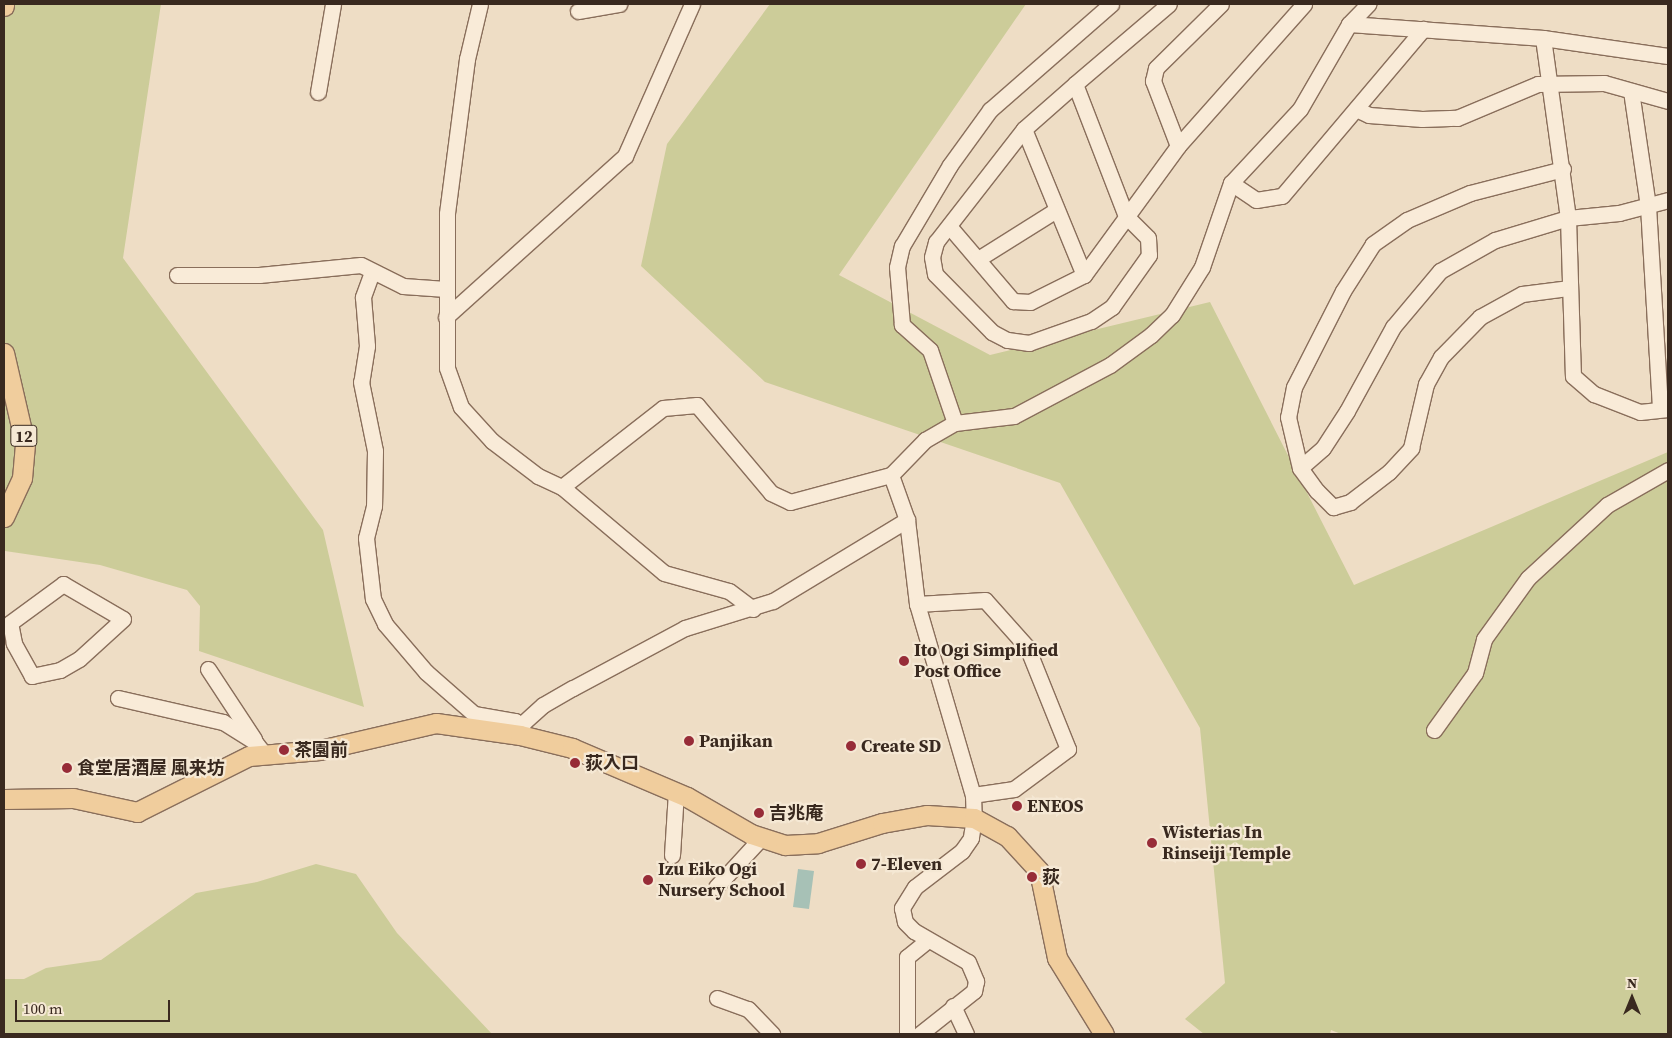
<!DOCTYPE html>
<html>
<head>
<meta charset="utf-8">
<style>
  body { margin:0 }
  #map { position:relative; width:1672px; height:1038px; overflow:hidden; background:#eeddc5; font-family:"Source Serif 4","Noto Sans JP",serif }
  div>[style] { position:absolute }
  .green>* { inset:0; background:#cc9 }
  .water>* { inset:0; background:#a7c1b6 }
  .roads { filter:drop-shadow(1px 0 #896e5b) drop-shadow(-1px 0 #896e5b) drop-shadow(0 1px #896e5b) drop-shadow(0 -1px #896e5b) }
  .minor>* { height:15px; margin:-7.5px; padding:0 7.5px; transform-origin:7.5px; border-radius:7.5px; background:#f9ebd8 }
  .major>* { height:19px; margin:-9.5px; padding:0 9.5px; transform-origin:9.5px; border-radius:9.5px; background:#f0cd9d }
  .dots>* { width:14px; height:14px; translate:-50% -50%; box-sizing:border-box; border:2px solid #f5e8d4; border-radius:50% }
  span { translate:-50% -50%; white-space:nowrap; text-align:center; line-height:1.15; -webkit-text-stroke:4.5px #f5e8d4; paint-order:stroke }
  .shield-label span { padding:1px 4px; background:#f5e8d4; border:1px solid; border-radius:4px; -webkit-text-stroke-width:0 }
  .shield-label { font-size:16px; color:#39291f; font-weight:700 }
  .poi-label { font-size:18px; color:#39291f; font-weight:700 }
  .left { translate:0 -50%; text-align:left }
  .frame { position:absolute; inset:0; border:5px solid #39291f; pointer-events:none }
  .north { position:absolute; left:1607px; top:973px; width:50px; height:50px; -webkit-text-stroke:4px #f5e8d4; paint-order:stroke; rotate:0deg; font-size:14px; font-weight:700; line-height:20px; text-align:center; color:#39291f }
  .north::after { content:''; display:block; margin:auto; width:18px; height:22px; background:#39291f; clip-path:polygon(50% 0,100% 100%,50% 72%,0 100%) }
  .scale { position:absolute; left:15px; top:1000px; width:155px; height:22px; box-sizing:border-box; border:2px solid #39291f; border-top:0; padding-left:6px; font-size:15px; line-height:18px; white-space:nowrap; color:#39291f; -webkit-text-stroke:4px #f5e8d4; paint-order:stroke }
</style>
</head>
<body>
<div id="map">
  <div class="green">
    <i style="clip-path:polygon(4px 4px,161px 4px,123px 258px,323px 530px,364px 707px,199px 651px,200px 606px,187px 590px,100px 565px,5px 551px)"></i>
    <i style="clip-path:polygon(770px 4px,1026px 4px,839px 275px,990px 355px,1210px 302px,1354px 585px,1668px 452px,1668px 1034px,1341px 1034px,1331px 1030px,1330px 1034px,1204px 1034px,1185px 1019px,1225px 983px,1200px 728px,1060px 483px,765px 382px,641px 266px,667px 144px)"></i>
    <i style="clip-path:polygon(316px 864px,356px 874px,397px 933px,492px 1034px,4px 1034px,4px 979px,24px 979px,46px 968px,101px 960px,196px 893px,257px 882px)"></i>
  </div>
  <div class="water">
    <i style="clip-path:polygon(798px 869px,814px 871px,809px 909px,793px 907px)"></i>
  </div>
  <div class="roads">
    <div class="minor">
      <i style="left:480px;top:4px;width:57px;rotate:103.3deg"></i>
      <i style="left:467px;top:59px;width:156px;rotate:97.4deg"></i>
      <i style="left:447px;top:214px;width:154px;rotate:90deg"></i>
      <i style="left:447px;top:368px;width:41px;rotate:70.3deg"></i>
      <i style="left:461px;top:407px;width:46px;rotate:47.6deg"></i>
      <i style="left:492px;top:441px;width:58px;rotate:37.3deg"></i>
      <i style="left:538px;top:476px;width:26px;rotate:25deg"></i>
      <i style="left:562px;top:487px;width:128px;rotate:-38deg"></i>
      <i style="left:663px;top:408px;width:34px;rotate:-5deg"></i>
      <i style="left:697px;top:405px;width:115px;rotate:49.9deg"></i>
      <i style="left:771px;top:493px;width:21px;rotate:25deg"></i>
      <i style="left:790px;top:502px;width:105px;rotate:-15deg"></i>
      <i style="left:891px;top:475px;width:49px;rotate:-45.8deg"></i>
      <i style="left:925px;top:440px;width:34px;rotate:-30deg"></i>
      <i style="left:955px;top:423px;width:59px;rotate:-6.8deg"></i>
      <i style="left:1014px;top:416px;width:109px;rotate:-28deg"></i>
      <i style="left:1110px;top:365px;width:51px;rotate:-36.2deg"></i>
      <i style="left:1151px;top:335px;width:29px;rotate:-44deg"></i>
      <i style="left:1172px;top:315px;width:57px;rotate:-58deg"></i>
      <i style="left:1202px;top:267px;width:89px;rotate:-71deg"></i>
      <i style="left:1231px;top:183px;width:101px;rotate:-47deg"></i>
      <i style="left:1300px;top:109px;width:98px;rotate:-60deg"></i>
      <i style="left:1349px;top:24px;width:28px;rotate:-46deg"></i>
      <i style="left:578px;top:11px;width:42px;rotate:-9.7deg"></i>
      <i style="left:1349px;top:24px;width:195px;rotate:4.1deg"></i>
      <i style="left:1543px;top:38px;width:126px;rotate:8.2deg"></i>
      <i style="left:1543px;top:38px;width:182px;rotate:82.1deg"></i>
      <i style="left:1568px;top:218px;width:158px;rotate:88.2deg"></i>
      <i style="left:1573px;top:376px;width:28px;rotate:41deg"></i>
      <i style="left:1594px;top:394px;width:49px;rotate:21.4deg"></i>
      <i style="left:1640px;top:412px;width:28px;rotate:-6deg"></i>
      <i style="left:1075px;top:84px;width:142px;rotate:68.9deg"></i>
      <i style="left:1126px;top:216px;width:31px;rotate:45deg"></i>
      <i style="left:1148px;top:238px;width:17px;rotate:87deg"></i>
      <i style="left:1149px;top:255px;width:64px;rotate:125.4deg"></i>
      <i style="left:1112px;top:307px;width:25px;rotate:146deg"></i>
      <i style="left:1091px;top:321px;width:66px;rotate:160.5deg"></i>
      <i style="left:1029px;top:343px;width:22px;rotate:-172deg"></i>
      <i style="left:1007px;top:340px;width:17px;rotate:-152deg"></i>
      <i style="left:992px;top:332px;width:81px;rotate:-134.5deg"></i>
      <i style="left:935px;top:274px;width:17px;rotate:-100deg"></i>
      <i style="left:932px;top:257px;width:16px;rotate:-75deg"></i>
      <i style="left:936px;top:242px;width:143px;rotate:-52.1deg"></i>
      <i style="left:1024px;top:129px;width:68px;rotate:-41.4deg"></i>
      <i style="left:1075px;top:84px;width:123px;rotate:-40.4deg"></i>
      <i style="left:1631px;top:91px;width:116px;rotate:81.6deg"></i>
      <i style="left:1648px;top:206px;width:203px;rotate:86.6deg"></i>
      <i style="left:318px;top:92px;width:89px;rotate:-80.3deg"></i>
      <i style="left:1356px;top:109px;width:14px;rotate:25deg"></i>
      <i style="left:1369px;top:115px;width:53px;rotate:4.3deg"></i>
      <i style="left:1422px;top:119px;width:35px;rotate:-2deg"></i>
      <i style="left:1457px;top:118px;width:88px;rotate:-22.8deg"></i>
      <i style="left:1538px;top:84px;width:66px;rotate:-0.9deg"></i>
      <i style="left:1604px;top:83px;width:66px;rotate:15.7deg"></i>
      <i style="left:1024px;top:129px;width:158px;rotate:67.7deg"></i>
      <i style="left:1178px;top:146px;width:70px;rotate:-111deg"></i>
      <i style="left:1153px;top:81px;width:13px;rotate:-77deg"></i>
      <i style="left:1156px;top:68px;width:91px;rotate:-44.6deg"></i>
      <i style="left:1563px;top:169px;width:96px;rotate:165.5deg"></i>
      <i style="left:1470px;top:193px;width:69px;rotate:156.8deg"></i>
      <i style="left:1407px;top:220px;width:42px;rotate:144.8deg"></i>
      <i style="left:1373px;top:244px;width:56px;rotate:122.6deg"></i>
      <i style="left:1343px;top:291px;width:108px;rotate:117deg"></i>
      <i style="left:1294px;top:387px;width:31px;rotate:101deg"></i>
      <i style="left:1288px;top:417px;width:52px;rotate:76.8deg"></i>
      <i style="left:1300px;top:468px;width:29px;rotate:54deg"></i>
      <i style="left:1317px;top:491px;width:23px;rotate:45deg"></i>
      <i style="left:1333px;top:507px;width:18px;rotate:-16deg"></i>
      <i style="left:1350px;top:502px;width:49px;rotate:-37.6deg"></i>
      <i style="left:1389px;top:472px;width:33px;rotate:-47deg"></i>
      <i style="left:1411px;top:448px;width:66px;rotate:-76.8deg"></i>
      <i style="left:1426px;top:384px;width:31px;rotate:-61deg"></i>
      <i style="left:1441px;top:357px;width:56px;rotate:-45.7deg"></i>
      <i style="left:1480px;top:317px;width:48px;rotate:-28.7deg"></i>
      <i style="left:1522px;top:294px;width:46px;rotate:-7.4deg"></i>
      <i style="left:1231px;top:183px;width:30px;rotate:34deg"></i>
      <i style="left:1256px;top:200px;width:26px;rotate:-9deg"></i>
      <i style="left:1282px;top:196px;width:219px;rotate:-49.8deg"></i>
      <i style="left:949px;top:226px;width:99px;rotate:49.5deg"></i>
      <i style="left:1013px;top:301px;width:17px;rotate:3deg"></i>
      <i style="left:1030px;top:302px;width:60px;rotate:-26.6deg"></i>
      <i style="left:1084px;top:275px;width:160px;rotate:-53.9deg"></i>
      <i style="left:1178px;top:146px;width:190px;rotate:-48.4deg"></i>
      <i style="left:978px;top:259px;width:92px;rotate:-32.1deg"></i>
      <i style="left:372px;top:272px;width:27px;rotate:110deg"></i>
      <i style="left:363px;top:297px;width:49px;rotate:85.3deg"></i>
      <i style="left:367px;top:346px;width:36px;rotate:99deg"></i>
      <i style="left:361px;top:382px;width:70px;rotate:78.5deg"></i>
      <i style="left:375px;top:451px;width:55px;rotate:91deg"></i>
      <i style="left:374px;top:506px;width:33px;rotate:104deg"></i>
      <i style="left:366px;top:538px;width:61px;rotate:83.5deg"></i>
      <i style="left:373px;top:599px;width:28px;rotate:64deg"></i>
      <i style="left:385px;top:624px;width:63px;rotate:49.5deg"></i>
      <i style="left:426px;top:672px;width:64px;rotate:41.2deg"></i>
      <i style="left:474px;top:714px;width:42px;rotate:9.7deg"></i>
      <i style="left:515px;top:721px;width:15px;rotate:70deg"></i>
      <i style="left:177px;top:275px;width:82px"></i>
      <i style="left:259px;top:275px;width:102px;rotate:-5.6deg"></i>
      <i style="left:361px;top:265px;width:47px;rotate:26.6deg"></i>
      <i style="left:403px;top:286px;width:43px;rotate:4deg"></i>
      <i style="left:446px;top:317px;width:241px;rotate:-42deg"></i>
      <i style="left:625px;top:156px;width:166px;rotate:-66.2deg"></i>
      <i style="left:955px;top:423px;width:77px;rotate:-108.9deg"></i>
      <i style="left:930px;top:350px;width:38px;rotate:-138deg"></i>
      <i style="left:902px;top:325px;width:58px;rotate:-94.9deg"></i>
      <i style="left:897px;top:267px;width:22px;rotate:-77deg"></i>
      <i style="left:902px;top:246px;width:94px;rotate:-59.3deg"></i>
      <i style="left:950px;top:165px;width:68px;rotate:-54deg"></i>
      <i style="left:990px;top:110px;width:161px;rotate:-41.2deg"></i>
      <i style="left:1300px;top:468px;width:30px;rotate:-41deg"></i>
      <i style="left:1323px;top:448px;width:44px;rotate:-57deg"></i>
      <i style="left:1347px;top:411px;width:96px;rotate:-61.3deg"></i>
      <i style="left:1393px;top:327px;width:73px;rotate:-50deg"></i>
      <i style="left:1440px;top:271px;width:63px;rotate:-29.4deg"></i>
      <i style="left:1495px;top:240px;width:76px;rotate:-16.8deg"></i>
      <i style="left:1568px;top:218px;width:51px;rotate:-5.6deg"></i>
      <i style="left:1619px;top:213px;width:51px;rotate:-14.9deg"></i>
      <i style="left:891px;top:475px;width:48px;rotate:70.4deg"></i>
      <i style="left:907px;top:520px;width:85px;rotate:83.2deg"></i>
      <i style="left:917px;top:604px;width:199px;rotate:73.7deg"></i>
      <i style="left:973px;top:795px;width:23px;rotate:88deg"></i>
      <i style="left:974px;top:818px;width:20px;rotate:99deg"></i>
      <i style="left:971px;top:838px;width:16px;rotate:125deg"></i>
      <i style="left:962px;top:851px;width:59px;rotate:142.5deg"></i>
      <i style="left:915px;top:887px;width:25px;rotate:122deg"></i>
      <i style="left:902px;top:908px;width:14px;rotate:78deg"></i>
      <i style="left:905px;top:922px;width:13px;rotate:45deg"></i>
      <i style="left:914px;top:931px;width:62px;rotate:29.9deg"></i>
      <i style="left:968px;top:962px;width:21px;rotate:67deg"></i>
      <i style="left:976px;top:981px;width:10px;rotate:101deg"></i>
      <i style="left:974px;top:991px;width:69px;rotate:141.5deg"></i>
      <i style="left:562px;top:487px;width:133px;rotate:40.1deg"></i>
      <i style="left:664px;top:573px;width:67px;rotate:15.5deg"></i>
      <i style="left:729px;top:591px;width:30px;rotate:37deg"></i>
      <i style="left:63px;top:584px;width:69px;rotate:30.3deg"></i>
      <i style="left:123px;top:619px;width:59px;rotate:137.7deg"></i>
      <i style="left:79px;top:659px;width:22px;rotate:150deg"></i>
      <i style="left:60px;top:670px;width:29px;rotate:168deg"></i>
      <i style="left:32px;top:676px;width:38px;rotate:-119deg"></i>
      <i style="left:14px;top:643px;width:20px;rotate:-101deg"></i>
      <i style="left:10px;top:623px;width:66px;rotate:-36.3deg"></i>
      <i style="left:917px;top:604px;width:68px;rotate:-3.4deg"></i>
      <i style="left:985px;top:600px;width:63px;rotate:48.2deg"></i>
      <i style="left:1027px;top:647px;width:110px;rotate:68.1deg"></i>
      <i style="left:1068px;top:749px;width:67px;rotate:143.5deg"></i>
      <i style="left:1014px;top:789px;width:41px;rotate:171.7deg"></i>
      <i style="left:208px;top:669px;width:84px;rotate:56.7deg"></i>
      <i style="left:118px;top:698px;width:108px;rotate:12.9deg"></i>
      <i style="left:223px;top:722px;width:38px;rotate:32deg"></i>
      <i style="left:255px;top:742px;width:16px;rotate:52deg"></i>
      <i style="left:1434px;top:730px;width:70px;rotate:-54.3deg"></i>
      <i style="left:1475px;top:673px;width:35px;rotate:-75deg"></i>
      <i style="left:1484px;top:639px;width:75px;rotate:-54.2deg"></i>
      <i style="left:1528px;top:578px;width:108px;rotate:-42.7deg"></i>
      <i style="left:1607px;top:505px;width:70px;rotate:-29.8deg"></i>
      <i style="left:520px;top:735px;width:12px;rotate:-76deg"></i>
      <i style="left:523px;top:723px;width:27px;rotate:-42deg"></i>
      <i style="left:543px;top:705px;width:34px;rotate:-30deg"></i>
      <i style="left:573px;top:688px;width:127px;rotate:-28.2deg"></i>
      <i style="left:685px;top:628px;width:92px;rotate:-17.1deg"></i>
      <i style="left:773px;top:601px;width:157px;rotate:-31.2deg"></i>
      <i style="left:672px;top:855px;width:63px;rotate:-86.4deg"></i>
      <i style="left:716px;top:887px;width:67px;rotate:-47.4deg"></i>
      <i style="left:717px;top:998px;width:33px;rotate:20deg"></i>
      <i style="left:748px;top:1009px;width:35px;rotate:46deg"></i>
      <i style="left:953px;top:1006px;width:31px;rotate:65deg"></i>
      <i style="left:907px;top:1034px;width:77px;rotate:-90deg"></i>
      <i style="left:907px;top:957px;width:27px;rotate:-39deg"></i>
    </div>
    <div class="major">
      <i style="left:4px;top:6px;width:2px;rotate:-90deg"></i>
      <i style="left:4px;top:353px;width:93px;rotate:77deg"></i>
      <i style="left:25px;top:444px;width:34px;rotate:95deg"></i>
      <i style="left:22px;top:478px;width:43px;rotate:114.8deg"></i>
      <i style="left:4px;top:799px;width:69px;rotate:-0.8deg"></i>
      <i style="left:73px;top:798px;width:66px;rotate:12.3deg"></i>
      <i style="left:137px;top:812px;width:125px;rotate:-26.6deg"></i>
      <i style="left:249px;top:756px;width:71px;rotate:-4.8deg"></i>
      <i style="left:320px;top:750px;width:119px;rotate:-13.1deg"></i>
      <i style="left:436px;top:723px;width:85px;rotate:8.1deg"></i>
      <i style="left:520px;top:735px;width:54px;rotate:14deg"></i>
      <i style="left:572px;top:748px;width:125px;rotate:23.1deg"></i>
      <i style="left:687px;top:797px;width:74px;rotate:30deg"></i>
      <i style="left:751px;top:834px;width:36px;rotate:18deg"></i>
      <i style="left:785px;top:845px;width:33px;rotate:-3deg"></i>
      <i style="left:818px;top:843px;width:67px;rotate:-17.4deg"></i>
      <i style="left:882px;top:823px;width:46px;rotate:-10.1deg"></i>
      <i style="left:927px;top:815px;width:47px;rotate:3.7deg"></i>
      <i style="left:974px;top:818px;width:38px;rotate:29deg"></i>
      <i style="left:1007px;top:836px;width:47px;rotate:47.6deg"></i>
      <i style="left:1039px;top:871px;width:89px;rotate:78.3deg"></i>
      <i style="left:1057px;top:958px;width:89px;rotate:58.3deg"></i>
    </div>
  </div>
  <div class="dots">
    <i style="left:904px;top:661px;background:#972c38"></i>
    <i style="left:689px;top:741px;background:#972c38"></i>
    <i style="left:851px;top:746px;background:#972c38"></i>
    <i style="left:284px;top:750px;background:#972c38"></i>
    <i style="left:575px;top:763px;background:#972c38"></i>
    <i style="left:67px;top:768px;background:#972c38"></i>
    <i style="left:1017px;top:806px;background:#972c38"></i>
    <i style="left:759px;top:813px;background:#972c38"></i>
    <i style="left:1152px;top:843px;background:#972c38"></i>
    <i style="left:861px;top:864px;background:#972c38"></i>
    <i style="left:1032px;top:877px;background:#972c38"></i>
    <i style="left:648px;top:880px;background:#972c38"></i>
  </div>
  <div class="shield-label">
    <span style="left:24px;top:436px">12</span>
  </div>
  <div class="poi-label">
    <span class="left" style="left:914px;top:661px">Ito Ogi Simplified<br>Post Office</span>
    <span class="left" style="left:699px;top:741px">Panjikan</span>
    <span class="left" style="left:861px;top:746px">Create SD</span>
    <span class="left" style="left:294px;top:750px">茶園前</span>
    <span class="left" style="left:585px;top:763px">荻入口</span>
    <span class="left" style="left:77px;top:768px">食堂居酒屋 風来坊</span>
    <span class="left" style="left:1027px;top:806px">ENEOS</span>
    <span class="left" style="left:769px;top:813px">吉兆庵</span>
    <span class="left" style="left:1162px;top:843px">Wisterias In<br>Rinseiji Temple</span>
    <span class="left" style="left:871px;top:864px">7-Eleven</span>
    <span class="left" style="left:658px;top:880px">Izu Eiko Ogi<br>Nursery School</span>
    <span class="left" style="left:1042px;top:877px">荻</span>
  </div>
  <div class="frame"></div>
  <div class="north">N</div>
  <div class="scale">100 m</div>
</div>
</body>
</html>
